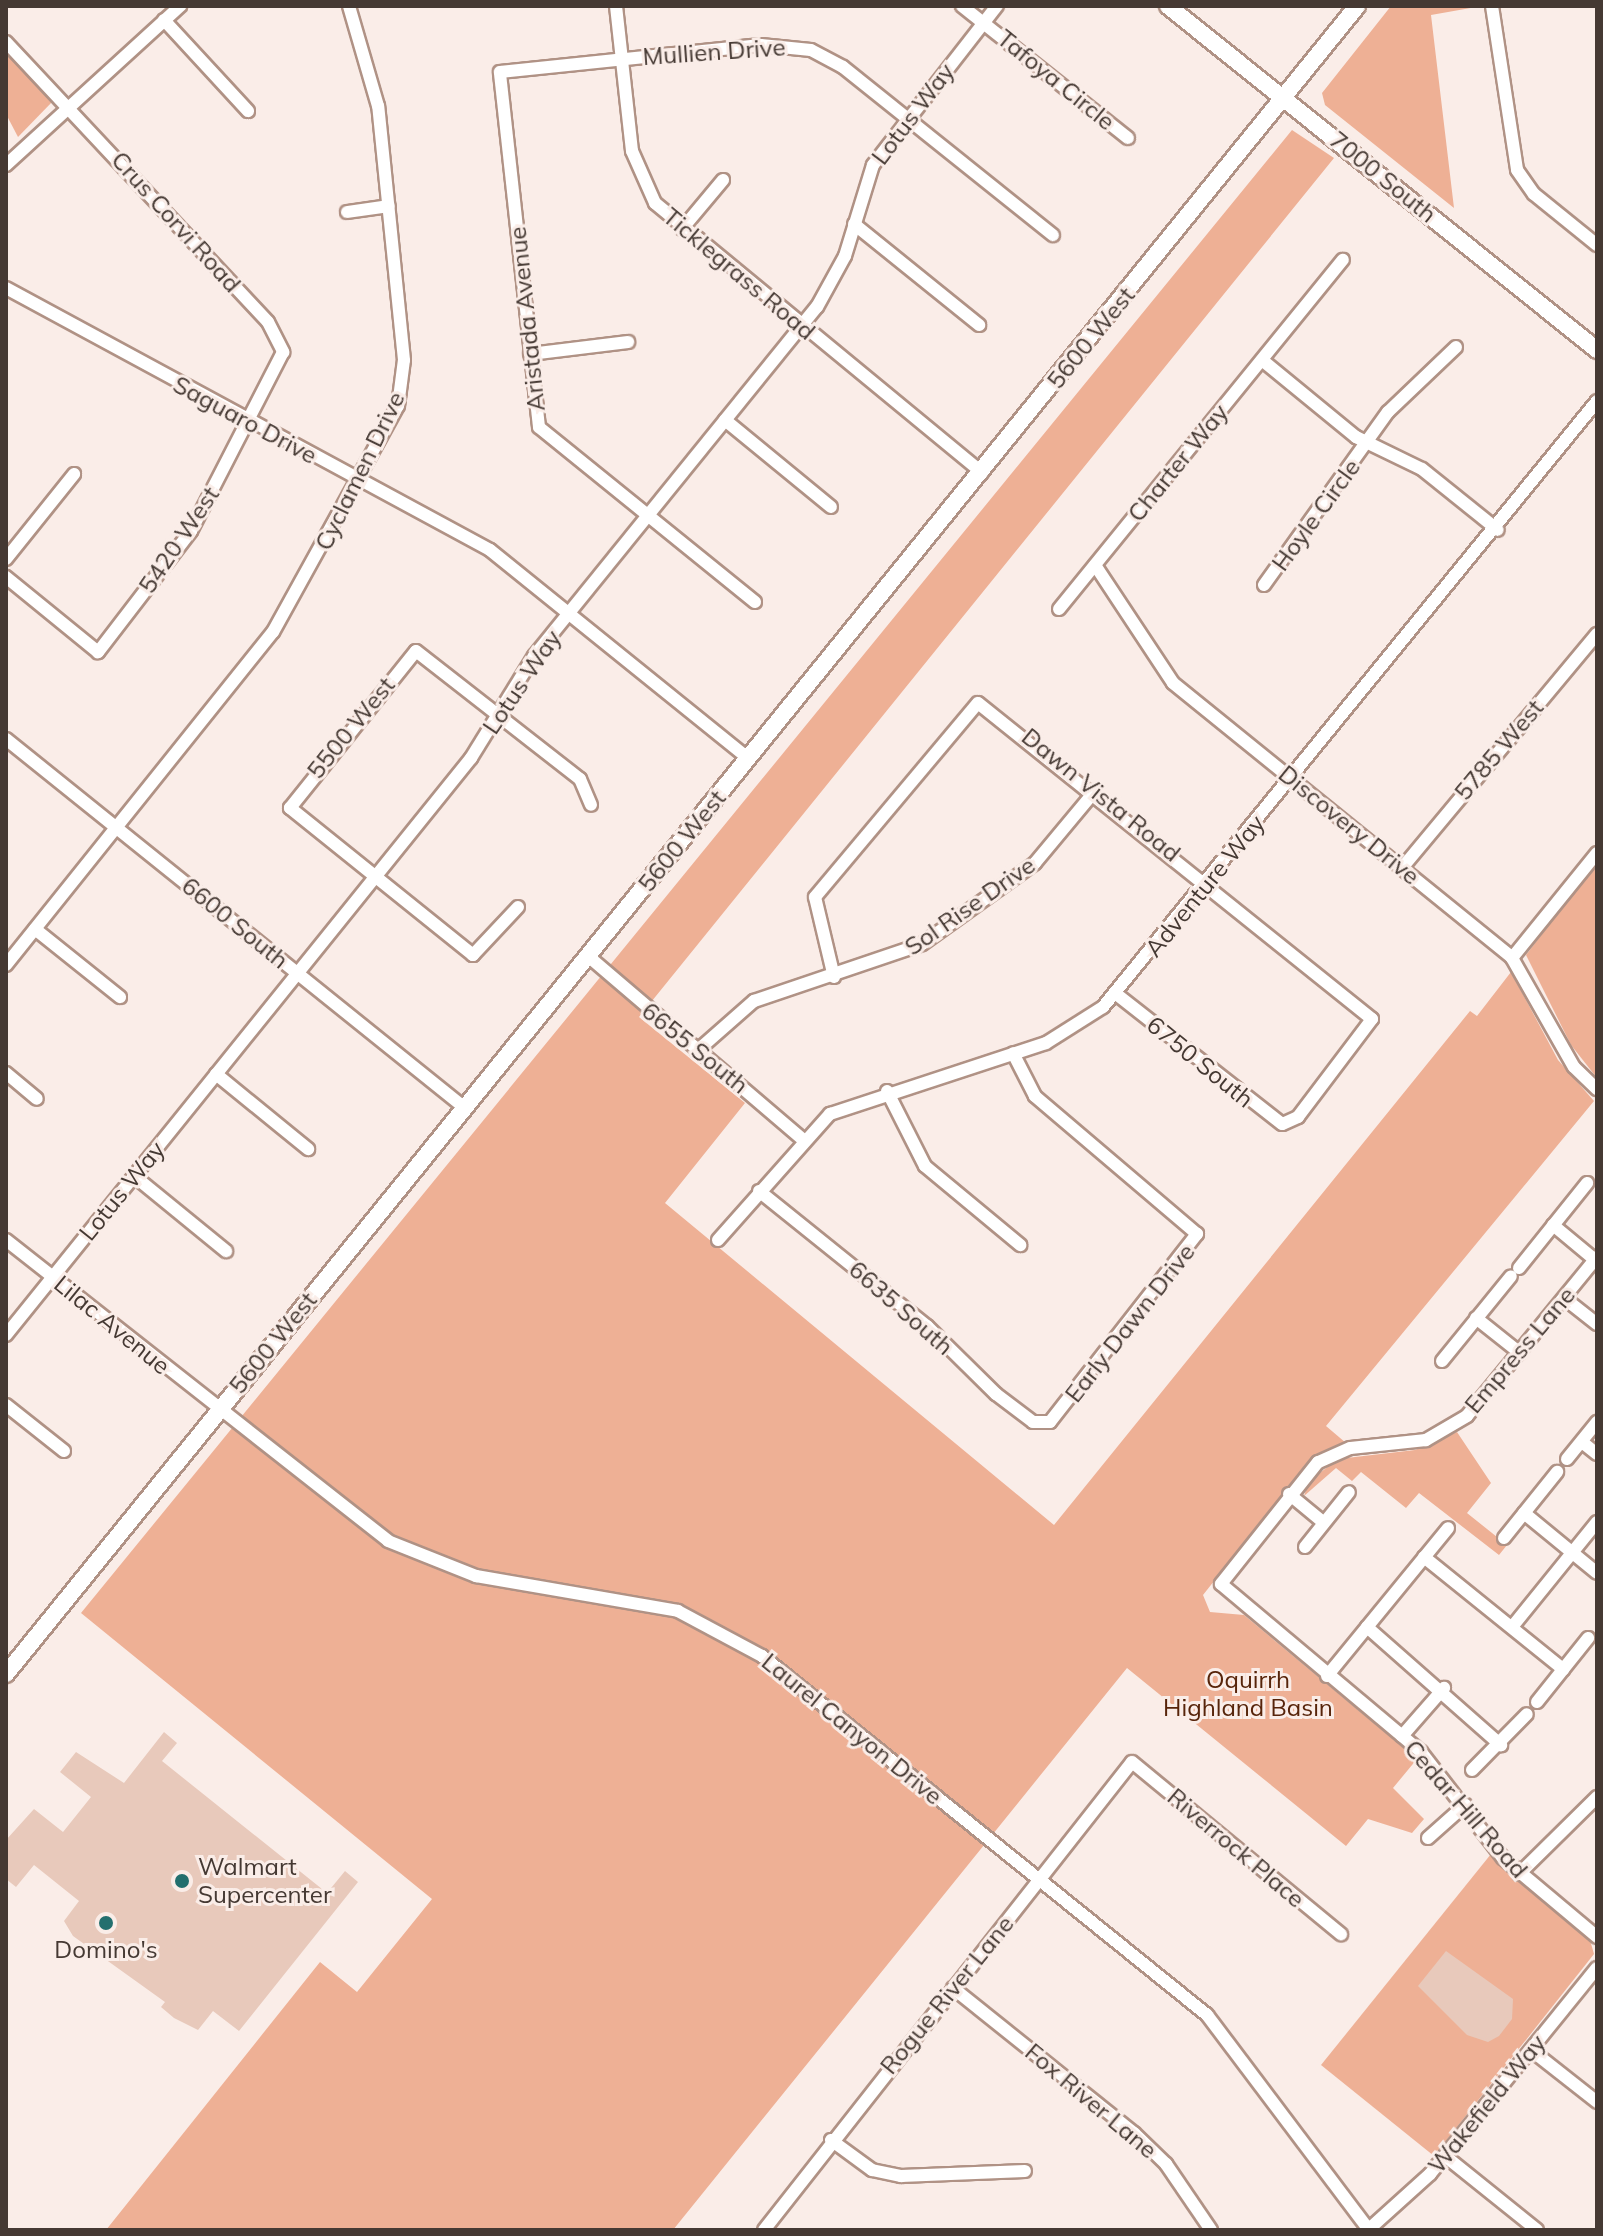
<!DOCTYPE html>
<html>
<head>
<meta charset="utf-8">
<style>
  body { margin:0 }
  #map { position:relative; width:1603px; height:2236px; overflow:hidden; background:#faede8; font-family:Mulish,sans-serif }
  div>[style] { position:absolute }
  .green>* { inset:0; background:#eeb095 }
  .building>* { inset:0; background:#e8c9bb }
  .roads { filter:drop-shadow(2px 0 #b09285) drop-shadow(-2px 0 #b09285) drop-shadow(0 2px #b09285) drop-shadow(0 -2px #b09285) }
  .street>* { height:12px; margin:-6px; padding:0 6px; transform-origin:6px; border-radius:6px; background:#fff }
  .secondary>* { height:16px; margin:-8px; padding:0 8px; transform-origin:8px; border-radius:8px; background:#fff }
  .dots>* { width:22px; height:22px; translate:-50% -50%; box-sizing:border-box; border:4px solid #faede8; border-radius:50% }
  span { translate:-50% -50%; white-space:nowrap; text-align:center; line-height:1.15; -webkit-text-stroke:6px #faede8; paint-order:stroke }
  .street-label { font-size:24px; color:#453933 }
  .park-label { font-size:24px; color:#57240a }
  .poi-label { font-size:24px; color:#453933 }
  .left { translate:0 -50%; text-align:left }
  .frame { position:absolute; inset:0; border:8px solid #453933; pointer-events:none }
</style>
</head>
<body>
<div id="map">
  <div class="green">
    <i style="clip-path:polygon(1391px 6px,1482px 6px,1431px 15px,1454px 208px,1325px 105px,1322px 93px)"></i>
    <i style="clip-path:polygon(8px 55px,53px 101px,18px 137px,6px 114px)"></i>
    <i style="clip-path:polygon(1292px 130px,1334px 158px,639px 1017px,745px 1103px,665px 1203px,1054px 1525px,1470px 1011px,1477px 1016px,1511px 972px,1558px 1060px,1594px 1101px,1326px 1426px,1346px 1443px,1306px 1465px,1203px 1595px,1210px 1612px,1244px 1615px,1417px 1759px,1393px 1788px,1424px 1819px,1412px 1833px,1368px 1819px,1346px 1846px,1127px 1668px,673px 2230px,106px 2230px,320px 1962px,357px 1992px,432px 1899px,81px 1613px)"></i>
    <i style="clip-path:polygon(1597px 862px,1597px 1078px,1571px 1045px,1526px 955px)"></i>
    <i style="clip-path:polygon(1457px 1432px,1491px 1483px,1467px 1513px,1507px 1545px,1499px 1555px,1419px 1493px,1406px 1508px,1361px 1472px,1352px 1481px,1336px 1468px,1304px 1496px,1309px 1481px,1338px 1459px,1415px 1450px)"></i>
    <i style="clip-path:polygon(1491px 1854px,1590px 1940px,1594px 1954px,1434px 2156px,1321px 2065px)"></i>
  </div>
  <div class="building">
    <i style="clip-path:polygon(164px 1732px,177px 1743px,162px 1761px,327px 1893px,345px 1871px,358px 1882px,239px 2031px,213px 2011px,198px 2030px,174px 2018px,161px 2007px,165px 2002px,73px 1936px,64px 1921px,79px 1901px,34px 1865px,16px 1887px,6px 1879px,6px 1840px,34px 1809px,63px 1832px,91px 1797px,60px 1772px,76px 1752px,124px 1783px)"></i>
    <i style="clip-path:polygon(1446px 1951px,1513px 1999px,1512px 2019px,1499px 2036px,1488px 2042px,1467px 2035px,1418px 1986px)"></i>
  </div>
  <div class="roads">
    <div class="street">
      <i style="left:616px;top:6px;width:146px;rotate:83.7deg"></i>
      <i style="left:632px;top:151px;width:57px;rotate:66.1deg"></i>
      <i style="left:655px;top:203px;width:424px;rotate:39.5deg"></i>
      <i style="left:962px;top:6px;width:212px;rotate:38.5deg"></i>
      <i style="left:1492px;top:6px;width:166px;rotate:81.3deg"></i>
      <i style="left:1517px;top:170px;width:29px;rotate:55deg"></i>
      <i style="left:1534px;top:194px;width:81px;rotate:39deg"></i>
      <i style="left:164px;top:20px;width:124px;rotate:47.3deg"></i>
      <i style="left:6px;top:42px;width:383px;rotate:46.9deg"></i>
      <i style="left:268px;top:322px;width:34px;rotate:63deg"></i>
      <i style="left:283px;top:352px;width:201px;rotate:117.2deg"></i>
      <i style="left:191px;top:531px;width:153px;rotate:127.5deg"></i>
      <i style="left:98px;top:652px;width:119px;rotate:-140.8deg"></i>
      <i style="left:6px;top:165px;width:236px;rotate:-42.4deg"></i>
      <i style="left:347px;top:212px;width:42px;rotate:-8.1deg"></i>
      <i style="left:854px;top:224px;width:161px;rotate:38.9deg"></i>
      <i style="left:682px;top:229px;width:64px;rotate:-50.1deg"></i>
      <i style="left:6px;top:288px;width:550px;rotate:28.43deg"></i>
      <i style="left:490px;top:550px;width:333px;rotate:38.9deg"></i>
      <i style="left:530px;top:354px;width:99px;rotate:-7deg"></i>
      <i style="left:1262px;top:360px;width:122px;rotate:39.3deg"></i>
      <i style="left:1356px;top:437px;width:73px;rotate:25.9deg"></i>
      <i style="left:1422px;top:469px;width:97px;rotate:38.8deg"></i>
      <i style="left:725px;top:420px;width:137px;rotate:39.4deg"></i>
      <i style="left:6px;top:559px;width:109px;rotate:-51.3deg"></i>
      <i style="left:1095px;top:565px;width:141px;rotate:56.5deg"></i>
      <i style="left:1173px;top:683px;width:437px;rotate:39deg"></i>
      <i style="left:1512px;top:958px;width:125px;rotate:60.4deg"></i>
      <i style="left:1574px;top:1067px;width:32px;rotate:44deg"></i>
      <i style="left:1264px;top:585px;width:213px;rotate:-54.4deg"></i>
      <i style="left:1388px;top:412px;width:94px;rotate:-43.7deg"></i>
      <i style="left:755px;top:602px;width:278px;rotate:-141deg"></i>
      <i style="left:539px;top:427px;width:357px;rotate:-96.3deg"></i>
      <i style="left:500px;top:72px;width:262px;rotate:-5.9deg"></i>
      <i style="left:761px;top:45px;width:50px;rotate:5.7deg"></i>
      <i style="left:811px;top:50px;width:36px;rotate:28deg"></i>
      <i style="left:843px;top:67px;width:269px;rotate:38.7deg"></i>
      <i style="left:1059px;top:609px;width:450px;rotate:-50.9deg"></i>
      <i style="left:6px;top:739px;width:589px;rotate:38.8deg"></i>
      <i style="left:1402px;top:868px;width:305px;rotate:-50.2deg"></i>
      <i style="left:518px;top:907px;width:66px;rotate:133.2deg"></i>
      <i style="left:473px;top:955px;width:235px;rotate:-141.2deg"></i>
      <i style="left:290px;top:808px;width:201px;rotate:-51.3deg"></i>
      <i style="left:416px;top:651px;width:208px;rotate:38deg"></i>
      <i style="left:580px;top:779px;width:28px;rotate:67deg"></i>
      <i style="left:35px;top:929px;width:109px;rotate:38.7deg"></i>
      <i style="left:588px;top:956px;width:282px;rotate:40.5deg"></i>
      <i style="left:1512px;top:958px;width:135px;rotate:-51deg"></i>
      <i style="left:6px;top:965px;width:427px;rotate:-51.3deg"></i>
      <i style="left:273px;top:632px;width:258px;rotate:-61.1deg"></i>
      <i style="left:398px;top:406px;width:46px;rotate:-82.6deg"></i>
      <i style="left:404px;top:360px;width:255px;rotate:-95.8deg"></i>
      <i style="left:378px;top:106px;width:104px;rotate:-106.2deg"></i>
      <i style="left:834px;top:977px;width:82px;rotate:-103.4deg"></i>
      <i style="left:815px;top:897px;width:253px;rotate:-50deg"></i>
      <i style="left:978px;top:703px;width:505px;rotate:38.73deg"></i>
      <i style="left:1372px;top:1019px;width:123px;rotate:127.1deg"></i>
      <i style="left:1298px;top:1117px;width:17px;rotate:156deg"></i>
      <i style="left:1282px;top:1124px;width:211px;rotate:-141.9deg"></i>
      <i style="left:697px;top:1051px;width:76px;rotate:-41.3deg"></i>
      <i style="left:754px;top:1001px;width:177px;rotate:-18.7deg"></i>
      <i style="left:922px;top:944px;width:139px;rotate:-35.6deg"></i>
      <i style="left:1035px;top:863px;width:94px;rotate:-50.2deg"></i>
      <i style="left:6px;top:1073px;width:40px;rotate:40deg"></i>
      <i style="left:216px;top:1074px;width:119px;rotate:39.2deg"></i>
      <i style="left:887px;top:1091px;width:84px;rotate:63.1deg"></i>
      <i style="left:925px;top:1166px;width:124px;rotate:39.7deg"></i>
      <i style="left:134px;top:1176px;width:119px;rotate:39.2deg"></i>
      <i style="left:759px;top:1191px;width:216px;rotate:38.8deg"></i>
      <i style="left:927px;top:1326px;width:97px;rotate:44.6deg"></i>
      <i style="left:996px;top:1394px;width:46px;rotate:37.1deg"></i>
      <i style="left:1033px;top:1422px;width:17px"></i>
      <i style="left:1050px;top:1422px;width:239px;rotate:-52deg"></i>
      <i style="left:1197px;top:1234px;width:213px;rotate:-139.6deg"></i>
      <i style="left:1035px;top:1096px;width:48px;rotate:-117.1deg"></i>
      <i style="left:1553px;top:1225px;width:55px;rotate:39.8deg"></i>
      <i style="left:6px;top:1240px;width:486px;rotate:38.2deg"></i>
      <i style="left:388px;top:1541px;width:95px;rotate:21.7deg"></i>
      <i style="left:476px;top:1576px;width:205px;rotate:9.8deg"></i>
      <i style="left:678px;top:1611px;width:95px;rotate:28.2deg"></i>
      <i style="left:762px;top:1656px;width:572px;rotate:38.89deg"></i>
      <i style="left:1207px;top:2015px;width:269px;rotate:53deg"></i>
      <i style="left:718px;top:1240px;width:169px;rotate:-48.4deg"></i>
      <i style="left:830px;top:1114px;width:227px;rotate:-18.2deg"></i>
      <i style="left:1046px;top:1043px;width:67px;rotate:-32.3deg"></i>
      <i style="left:1103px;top:1007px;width:782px;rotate:-50.81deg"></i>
      <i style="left:1597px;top:1257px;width:205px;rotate:129.3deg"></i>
      <i style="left:1467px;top:1416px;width:48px;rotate:149.7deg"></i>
      <i style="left:1426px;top:1440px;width:76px;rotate:174deg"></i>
      <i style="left:1350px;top:1448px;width:35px;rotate:156deg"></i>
      <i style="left:1318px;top:1462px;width:156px;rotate:128.5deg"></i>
      <i style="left:1221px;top:1584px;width:261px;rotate:40deg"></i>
      <i style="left:1421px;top:1752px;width:134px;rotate:52.3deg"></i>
      <i style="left:1503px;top:1858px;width:123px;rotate:40deg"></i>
      <i style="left:1519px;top:1268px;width:109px;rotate:-51.3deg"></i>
      <i style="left:1564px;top:1298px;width:42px;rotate:38.2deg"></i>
      <i style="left:1476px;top:1318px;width:56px;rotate:38.5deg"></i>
      <i style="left:6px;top:1335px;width:741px;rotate:-51.13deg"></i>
      <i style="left:471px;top:758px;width:120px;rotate:-58.3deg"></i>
      <i style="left:534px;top:656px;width:449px;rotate:-51deg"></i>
      <i style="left:817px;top:307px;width:58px;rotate:-61.2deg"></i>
      <i style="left:845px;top:256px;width:95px;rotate:-72.9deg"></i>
      <i style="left:873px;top:165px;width:202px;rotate:-52.1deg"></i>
      <i style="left:1442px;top:1361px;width:109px;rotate:-50.9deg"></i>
      <i style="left:6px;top:1405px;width:74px;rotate:38.4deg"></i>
      <i style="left:1582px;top:1442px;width:19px;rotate:39deg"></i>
      <i style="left:1567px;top:1459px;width:48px;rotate:-51deg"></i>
      <i style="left:1289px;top:1494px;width:45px;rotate:39.6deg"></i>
      <i style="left:1524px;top:1513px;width:94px;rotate:39.4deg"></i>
      <i style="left:1504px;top:1538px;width:85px;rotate:-51.2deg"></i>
      <i style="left:1305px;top:1547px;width:70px;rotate:-51.3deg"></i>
      <i style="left:1424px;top:1557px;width:179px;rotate:38.9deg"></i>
      <i style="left:1367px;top:1627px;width:179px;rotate:41.4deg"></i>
      <i style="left:1512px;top:1627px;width:135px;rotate:-51deg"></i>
      <i style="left:1327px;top:1676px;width:191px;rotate:-50.7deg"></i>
      <i style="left:1537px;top:1702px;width:82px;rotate:-51.4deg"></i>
      <i style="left:1402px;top:1736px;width:64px;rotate:-48.8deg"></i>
      <i style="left:1472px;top:1770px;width:78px;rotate:-45.5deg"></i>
      <i style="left:1428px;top:1838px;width:50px;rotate:-41.7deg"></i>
      <i style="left:1519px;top:1874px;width:110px;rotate:-44.6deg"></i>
      <i style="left:953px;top:1988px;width:232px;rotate:38.7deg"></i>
      <i style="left:1134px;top:2133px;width:45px;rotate:44.1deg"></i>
      <i style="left:1166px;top:2164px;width:80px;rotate:55.7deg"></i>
      <i style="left:1531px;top:2050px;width:84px;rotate:38.2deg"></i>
      <i style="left:831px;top:2140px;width:51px;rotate:36.2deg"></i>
      <i style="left:872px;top:2170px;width:30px;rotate:12deg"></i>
      <i style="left:901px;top:2176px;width:124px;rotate:-2.3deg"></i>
      <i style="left:1445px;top:2156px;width:118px;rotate:38.8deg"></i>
      <i style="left:764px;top:2230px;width:595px;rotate:-51.82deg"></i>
      <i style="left:1132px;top:1762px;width:271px;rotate:39.5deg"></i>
      <i style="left:1368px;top:2230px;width:84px;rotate:-42.1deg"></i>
      <i style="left:1430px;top:2174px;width:265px;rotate:-51deg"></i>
    </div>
    <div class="secondary">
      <i style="left:1168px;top:6px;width:550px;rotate:38.72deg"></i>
      <i style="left:6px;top:1674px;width:2146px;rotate:-50.99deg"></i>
    </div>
  </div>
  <div class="dots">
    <i style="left:182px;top:1881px;background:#236f6e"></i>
    <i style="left:106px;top:1923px;background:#236f6e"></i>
  </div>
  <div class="street-label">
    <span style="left:714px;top:52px;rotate:-4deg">Mullien Drive</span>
    <span style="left:1056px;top:80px;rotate:39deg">Tafoya Circle</span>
    <span style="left:913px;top:114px;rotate:-53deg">Lotus Way</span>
    <span style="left:1383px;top:177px;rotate:39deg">7000 South</span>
    <span style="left:176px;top:222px;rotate:48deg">Crus Corvi Road</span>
    <span style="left:739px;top:274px;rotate:40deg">Ticklegrass Road</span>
    <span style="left:527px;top:319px;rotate:-96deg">Aristada Avenue</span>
    <span style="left:1091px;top:338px;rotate:-51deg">5600 West</span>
    <span style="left:245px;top:420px;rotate:28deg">Saguaro Drive</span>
    <span style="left:1178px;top:463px;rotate:-51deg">Charter Way</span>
    <span style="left:360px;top:471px;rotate:-64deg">Cyclamen Drive</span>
    <span style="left:1316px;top:515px;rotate:-54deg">Hoyle Circle</span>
    <span style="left:179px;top:540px;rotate:-56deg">5420 West</span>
    <span style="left:522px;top:682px;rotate:-56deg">Lotus Way</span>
    <span style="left:351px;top:728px;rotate:-51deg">5500 West</span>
    <span style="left:1499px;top:750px;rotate:-50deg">5785 West</span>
    <span style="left:1101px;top:795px;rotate:39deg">Dawn Vista Road</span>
    <span style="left:1349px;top:825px;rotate:39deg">Discovery Drive</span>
    <span style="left:682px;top:841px;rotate:-51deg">5600 West</span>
    <span style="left:1205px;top:886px;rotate:-51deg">Adventure Way</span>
    <span style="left:970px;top:906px;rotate:-35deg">Sol Rise Drive</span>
    <span style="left:235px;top:923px;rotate:39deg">6600 South</span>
    <span style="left:695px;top:1048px;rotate:39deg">6655 South</span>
    <span style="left:1200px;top:1062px;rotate:39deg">6750 South</span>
    <span style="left:122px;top:1191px;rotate:-51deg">Lotus Way</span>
    <span style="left:901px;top:1308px;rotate:41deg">6635 South</span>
    <span style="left:1130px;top:1323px;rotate:-52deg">Early Dawn Drive</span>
    <span style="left:112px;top:1325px;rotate:39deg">Lilac Avenue</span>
    <span style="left:273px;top:1343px;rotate:-51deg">5600 West</span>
    <span style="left:1520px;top:1350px;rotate:-50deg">Empress Lane</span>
    <span style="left:852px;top:1729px;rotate:39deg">Laurel Canyon Drive</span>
    <span style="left:1466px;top:1809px;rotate:49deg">Cedar Hill Road</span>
    <span style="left:1236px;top:1848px;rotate:40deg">Riverrock Place</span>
    <span style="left:947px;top:1995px;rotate:-51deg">Rogue River Lane</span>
    <span style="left:1091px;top:2101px;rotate:40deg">Fox River Lane</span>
    <span style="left:1487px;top:2104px;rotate:-51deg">Wakefield Way</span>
  </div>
  <div class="park-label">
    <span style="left:1248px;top:1694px">Oquirrh<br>Highland Basin</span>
  </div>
  <div class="poi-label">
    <span class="left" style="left:198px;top:1881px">Walmart<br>Supercenter</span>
    <span style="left:106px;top:1950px">Domino's</span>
  </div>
  <div class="frame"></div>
</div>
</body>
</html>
